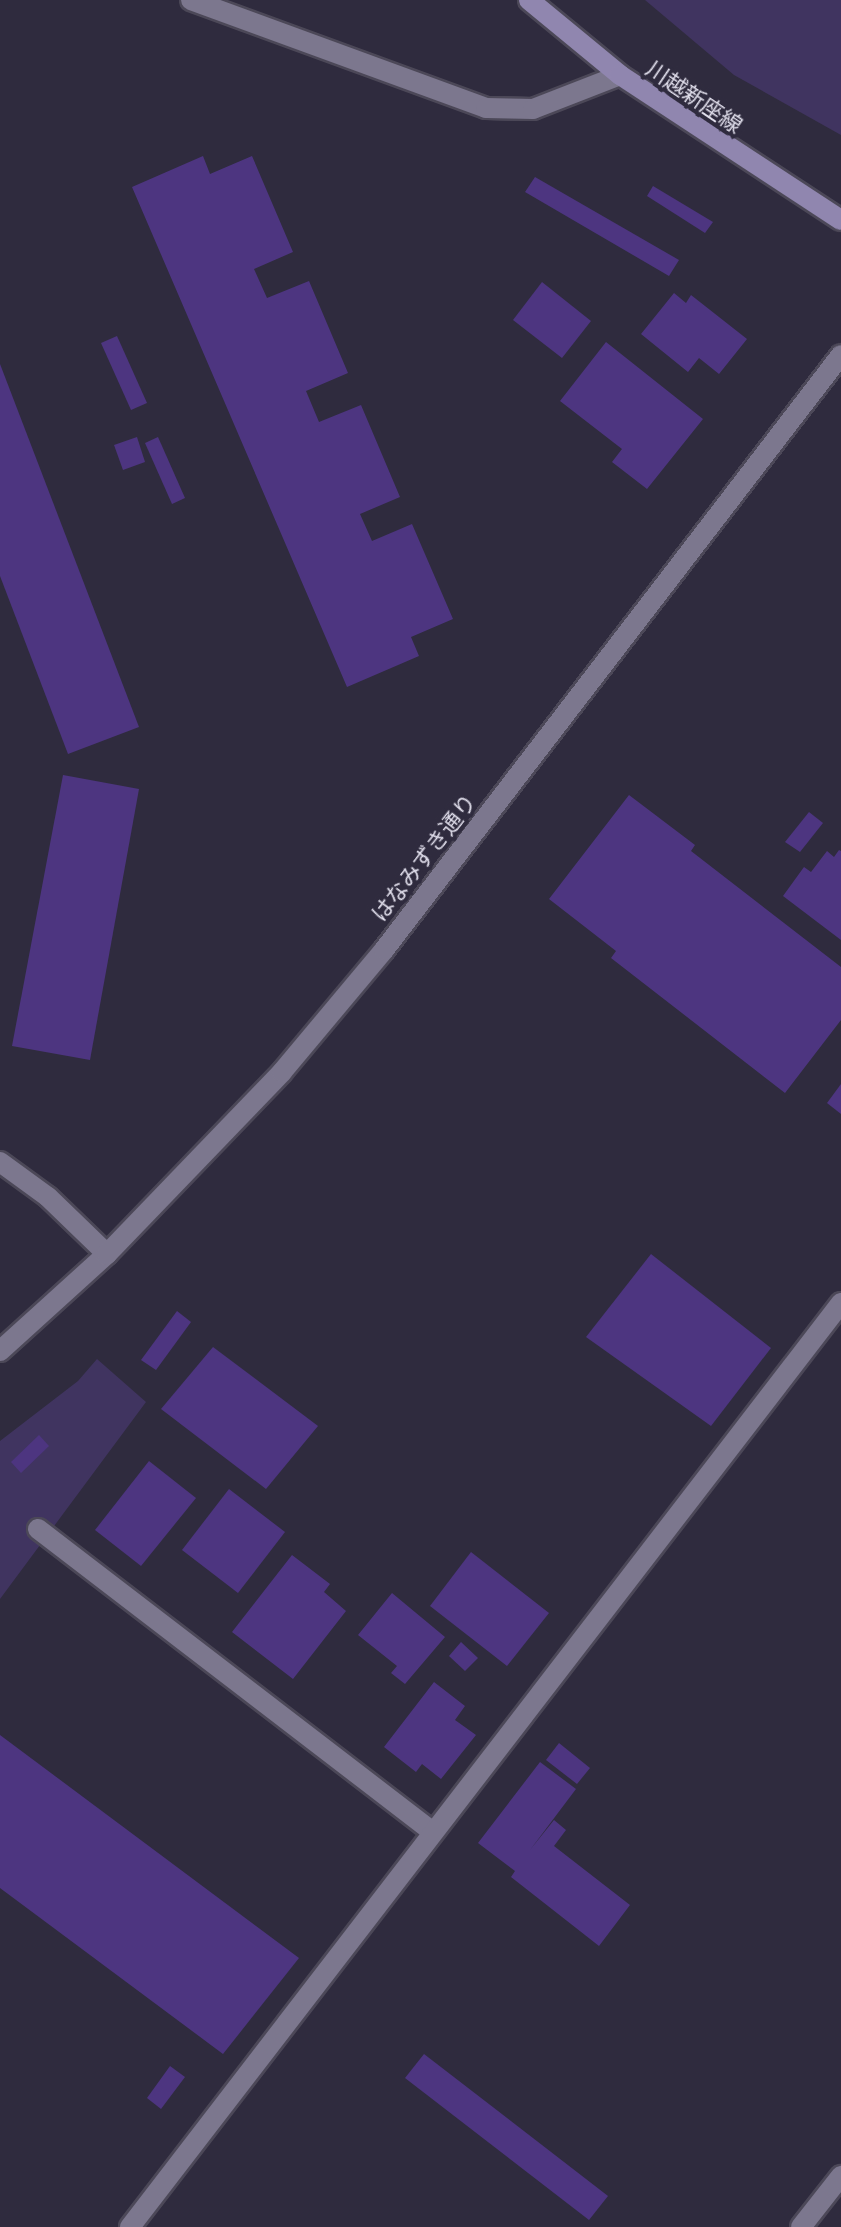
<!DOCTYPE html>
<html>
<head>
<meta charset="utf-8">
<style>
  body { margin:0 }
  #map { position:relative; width:841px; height:2227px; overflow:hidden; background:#2f2b3e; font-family:Raleway,"Noto Sans JP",sans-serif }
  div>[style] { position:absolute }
  .green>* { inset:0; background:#403460 }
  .building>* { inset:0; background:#4d3580 }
  .roads { filter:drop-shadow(2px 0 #4c4858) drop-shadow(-2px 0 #4c4858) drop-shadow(0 2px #4c4858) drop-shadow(0 -2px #4c4858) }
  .service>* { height:20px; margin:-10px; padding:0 10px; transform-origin:10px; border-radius:10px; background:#7c778e }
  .minor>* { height:20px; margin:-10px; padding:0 10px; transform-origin:10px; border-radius:10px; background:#7c778e }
  .tertiary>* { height:20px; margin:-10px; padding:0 10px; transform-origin:10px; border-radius:10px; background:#7c778e }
  .secondary>* { height:20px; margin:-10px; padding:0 10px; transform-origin:10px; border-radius:10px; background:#9086af }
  span { translate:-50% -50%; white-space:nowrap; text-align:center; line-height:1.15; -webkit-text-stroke:8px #2f2b3e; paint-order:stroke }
  .street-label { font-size:22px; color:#e0deeb }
</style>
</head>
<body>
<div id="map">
  <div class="green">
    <i style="clip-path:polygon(645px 0,841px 0,841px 135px,734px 75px)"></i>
    <i style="clip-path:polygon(97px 1359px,146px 1402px,0 1599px,0 1441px,78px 1381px)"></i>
  </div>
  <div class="building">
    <i style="clip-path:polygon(203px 156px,210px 174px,252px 156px,293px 252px,254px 269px,267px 298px,309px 281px,348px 373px,306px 391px,319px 422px,361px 405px,400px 497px,360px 514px,372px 541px,412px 524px,453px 619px,411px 637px,419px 656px,347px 687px,132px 187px)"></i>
    <i style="clip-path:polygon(535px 177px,679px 260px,669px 276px,525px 192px)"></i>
    <i style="clip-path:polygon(653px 186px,713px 222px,705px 233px,647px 196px)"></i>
    <i style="clip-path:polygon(542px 282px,591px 321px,562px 358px,513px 320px)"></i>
    <i style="clip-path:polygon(674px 293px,686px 303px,691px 295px,747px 339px,719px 374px,699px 358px,688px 372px,641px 334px)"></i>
    <i style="clip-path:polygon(117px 336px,147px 403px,131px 410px,101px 343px)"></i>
    <i style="clip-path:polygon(606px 342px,703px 419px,647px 489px,612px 462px,622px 449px,560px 401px)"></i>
    <i style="clip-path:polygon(0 364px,139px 727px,68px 754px,0 576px)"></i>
    <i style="clip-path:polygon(137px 437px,145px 462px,123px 470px,114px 445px)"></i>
    <i style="clip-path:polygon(158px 437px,185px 498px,172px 504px,145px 443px)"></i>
    <i style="clip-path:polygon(63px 775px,139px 789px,90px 1060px,12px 1046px)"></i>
    <i style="clip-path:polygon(629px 795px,695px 845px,691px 851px,841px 967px,841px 1020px,785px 1093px,611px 958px,616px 951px,549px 899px)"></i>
    <i style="clip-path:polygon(809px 812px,823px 823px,800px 852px,785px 842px)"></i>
    <i style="clip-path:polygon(839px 850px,841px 851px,841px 940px,783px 896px,804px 867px,811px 872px,827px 851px,834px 857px)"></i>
    <i style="clip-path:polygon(841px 1084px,841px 1114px,827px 1103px)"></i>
    <i style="clip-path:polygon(651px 1254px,771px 1348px,711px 1426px,586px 1337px)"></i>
    <i style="clip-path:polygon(177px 1311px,191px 1322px,156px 1370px,141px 1360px)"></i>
    <i style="clip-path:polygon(213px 1347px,318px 1426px,266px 1489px,161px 1409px)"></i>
    <i style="clip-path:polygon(39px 1435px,49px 1446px,21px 1473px,11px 1462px)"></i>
    <i style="clip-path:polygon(149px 1461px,196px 1498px,141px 1566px,95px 1530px)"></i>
    <i style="clip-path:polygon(229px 1489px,285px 1532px,238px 1593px,182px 1550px)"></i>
    <i style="clip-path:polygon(471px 1552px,549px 1613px,507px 1666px,430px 1606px)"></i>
    <i style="clip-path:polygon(292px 1555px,330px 1584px,324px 1592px,346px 1611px,293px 1679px,232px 1632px)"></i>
    <i style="clip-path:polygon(392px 1593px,445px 1637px,405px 1684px,391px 1673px,397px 1666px,358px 1635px)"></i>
    <i style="clip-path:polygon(461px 1642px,478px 1658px,465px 1671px,449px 1656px)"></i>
    <i style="clip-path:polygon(434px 1682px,465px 1706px,455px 1720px,476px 1735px,441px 1779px,422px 1764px,416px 1772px,384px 1747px)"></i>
    <i style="clip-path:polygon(0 1735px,299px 1958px,223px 2054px,0 1888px)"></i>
    <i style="clip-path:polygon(559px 1743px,590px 1768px,577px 1784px,546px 1760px)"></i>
    <i style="clip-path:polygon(540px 1762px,576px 1789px,530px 1850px,554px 1820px,566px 1830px,554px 1846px,630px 1905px,599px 1946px,511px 1877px,515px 1871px,478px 1843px)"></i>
    <i style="clip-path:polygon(424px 2054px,608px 2196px,589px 2220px,405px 2078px)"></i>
    <i style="clip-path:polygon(170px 2066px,185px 2077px,161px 2109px,147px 2098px)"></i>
  </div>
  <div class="roads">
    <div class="service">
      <i style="left:38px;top:1529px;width:496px;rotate:37.5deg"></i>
    </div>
    <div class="minor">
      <i style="left:191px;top:0;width:314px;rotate:20.1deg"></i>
      <i style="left:486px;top:108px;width:47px;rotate:1.2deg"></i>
      <i style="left:533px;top:109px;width:93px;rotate:-21.3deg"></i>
      <i style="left:130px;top:2227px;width:1166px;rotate:-52.42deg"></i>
      <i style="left:801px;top:2227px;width:65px;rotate:-51.9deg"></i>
    </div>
    <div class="tertiary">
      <i style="left:0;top:1162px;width:59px;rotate:36.1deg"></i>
      <i style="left:48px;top:1197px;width:82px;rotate:44deg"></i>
      <i style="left:0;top:1351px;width:144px;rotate:-42.2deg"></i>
      <i style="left:107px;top:1254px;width:252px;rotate:-46.1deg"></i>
      <i style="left:282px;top:1072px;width:159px;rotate:-50.1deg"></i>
      <i style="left:384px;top:950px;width:750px;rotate:-52.47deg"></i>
    </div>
    <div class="secondary">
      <i style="left:529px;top:0;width:118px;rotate:39.5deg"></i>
      <i style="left:620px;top:75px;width:264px;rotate:33.3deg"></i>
    </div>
  </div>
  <div class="street-label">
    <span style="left:694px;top:97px;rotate:34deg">川越新座線</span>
    <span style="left:424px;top:858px;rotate:-52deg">はなみずき通り</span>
  </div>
</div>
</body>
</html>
